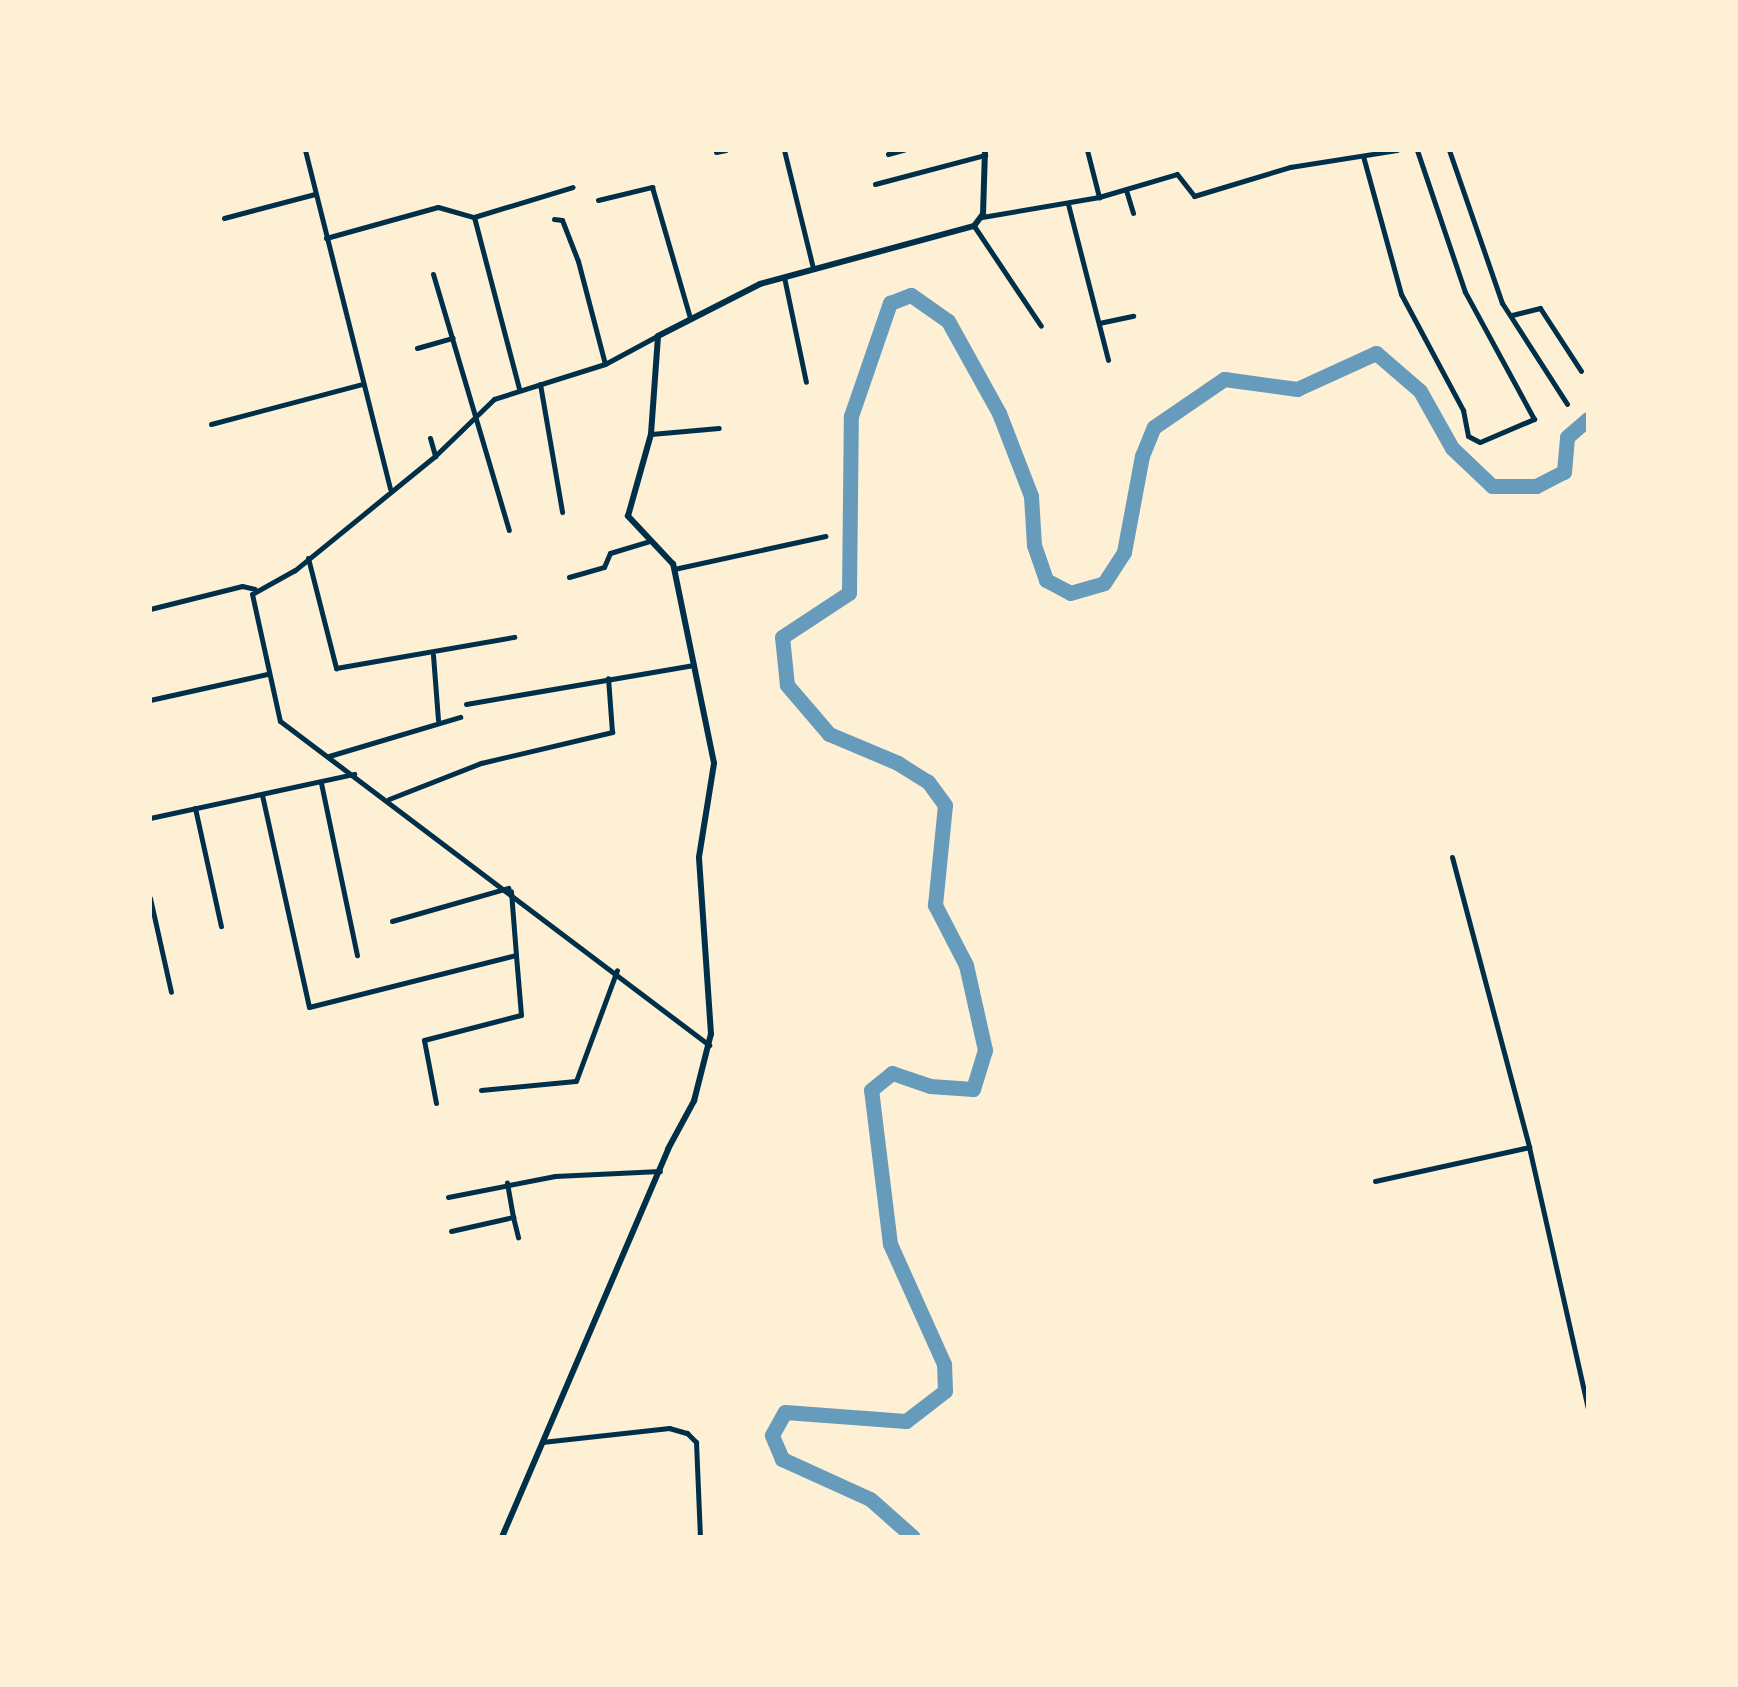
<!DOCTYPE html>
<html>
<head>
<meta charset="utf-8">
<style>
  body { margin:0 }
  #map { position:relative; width:1738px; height:1687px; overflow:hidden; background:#fdf0d5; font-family:Raleway,sans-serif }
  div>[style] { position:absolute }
  .river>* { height:15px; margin:-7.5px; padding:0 7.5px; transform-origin:7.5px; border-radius:7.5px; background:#669bbc }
  .minor>* { height:5px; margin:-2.5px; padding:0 2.5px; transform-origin:2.5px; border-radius:2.5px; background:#003049 }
  .secondary>* { height:6px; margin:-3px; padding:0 3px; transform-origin:3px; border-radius:3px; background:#003049 }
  span { translate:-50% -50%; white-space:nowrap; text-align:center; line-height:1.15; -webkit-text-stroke:9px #fdf0d5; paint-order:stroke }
  .frame { position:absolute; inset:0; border:152px solid #fdf0d5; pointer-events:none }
</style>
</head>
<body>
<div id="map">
  <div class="river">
    <i style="left:913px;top:1537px;width:57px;rotate:-138.5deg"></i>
    <i style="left:870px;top:1499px;width:97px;rotate:-155.6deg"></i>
    <i style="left:782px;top:1459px;width:26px;rotate:-113deg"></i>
    <i style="left:772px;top:1435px;width:26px;rotate:-61deg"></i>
    <i style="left:785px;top:1412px;width:121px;rotate:4.3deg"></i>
    <i style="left:906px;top:1421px;width:49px;rotate:-37.6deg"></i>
    <i style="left:945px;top:1391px;width:27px;rotate:-92deg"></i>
    <i style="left:944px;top:1364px;width:132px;rotate:-114.2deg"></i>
    <i style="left:890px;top:1244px;width:155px;rotate:-97deg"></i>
    <i style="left:871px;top:1090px;width:27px;rotate:-39deg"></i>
    <i style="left:892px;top:1073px;width:40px;rotate:18.9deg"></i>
    <i style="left:930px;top:1086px;width:43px;rotate:4deg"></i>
    <i style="left:973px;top:1089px;width:41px;rotate:-72.9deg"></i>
    <i style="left:985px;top:1050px;width:87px;rotate:-102.6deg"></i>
    <i style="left:966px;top:965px;width:68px;rotate:-117.3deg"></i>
    <i style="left:935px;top:905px;width:100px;rotate:-84.3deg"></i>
    <i style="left:945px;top:805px;width:29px;rotate:-126deg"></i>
    <i style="left:928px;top:782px;width:36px;rotate:-148deg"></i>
    <i style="left:898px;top:763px;width:75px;rotate:-157.2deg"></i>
    <i style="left:829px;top:734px;width:65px;rotate:-130.6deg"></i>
    <i style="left:787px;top:685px;width:48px;rotate:-95.9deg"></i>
    <i style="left:782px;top:637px;width:80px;rotate:-33.3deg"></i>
    <i style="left:849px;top:593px;width:177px;rotate:-89.4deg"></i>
    <i style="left:851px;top:416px;width:120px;rotate:-71deg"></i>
    <i style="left:890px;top:303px;width:22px;rotate:-21deg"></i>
    <i style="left:911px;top:295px;width:45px;rotate:35.1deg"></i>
    <i style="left:948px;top:321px;width:105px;rotate:61deg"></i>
    <i style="left:999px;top:413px;width:89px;rotate:68.9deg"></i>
    <i style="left:1031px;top:496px;width:49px;rotate:86.5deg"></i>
    <i style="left:1034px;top:545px;width:37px;rotate:71deg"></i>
    <i style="left:1046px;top:580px;width:27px;rotate:28deg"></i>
    <i style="left:1070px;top:593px;width:35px;rotate:-16deg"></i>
    <i style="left:1104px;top:583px;width:37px;rotate:-57deg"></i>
    <i style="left:1124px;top:552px;width:98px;rotate:-79.4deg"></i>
    <i style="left:1142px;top:456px;width:31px;rotate:-68deg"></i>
    <i style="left:1154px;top:427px;width:85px;rotate:-34.4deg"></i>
    <i style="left:1224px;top:379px;width:74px;rotate:7.8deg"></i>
    <i style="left:1297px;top:389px;width:87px;rotate:-24.5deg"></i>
    <i style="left:1376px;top:353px;width:58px;rotate:40.8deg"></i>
    <i style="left:1420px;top:391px;width:65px;rotate:60.7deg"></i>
    <i style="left:1452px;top:448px;width:55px;rotate:43.5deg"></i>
    <i style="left:1492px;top:486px;width:44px"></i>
    <i style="left:1536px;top:486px;width:31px;rotate:-27deg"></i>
    <i style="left:1564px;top:472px;width:35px;rotate:-85deg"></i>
    <i style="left:1567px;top:437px;width:28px;rotate:-41deg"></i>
  </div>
  <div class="minor">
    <i style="left:305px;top:150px;width:349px;rotate:75.9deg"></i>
    <i style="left:784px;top:150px;width:122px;rotate:76.2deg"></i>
    <i style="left:1087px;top:150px;width:49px;rotate:75.7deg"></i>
    <i style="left:1449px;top:150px;width:162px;rotate:70.9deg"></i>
    <i style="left:1502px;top:303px;width:120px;rotate:57.2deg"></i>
    <i style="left:716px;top:152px;width:10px;rotate:-11deg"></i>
    <i style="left:888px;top:154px;width:16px;rotate:-15deg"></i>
    <i style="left:1363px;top:156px;width:143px;rotate:74.6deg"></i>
    <i style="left:1401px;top:294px;width:132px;rotate:61.9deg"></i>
    <i style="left:1463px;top:410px;width:26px;rotate:79deg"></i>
    <i style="left:1468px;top:436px;width:13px;rotate:27deg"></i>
    <i style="left:1480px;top:442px;width:59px;rotate:-23.1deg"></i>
    <i style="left:1534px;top:419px;width:145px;rotate:-118.5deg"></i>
    <i style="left:1465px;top:292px;width:150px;rotate:-108.7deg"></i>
    <i style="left:875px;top:184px;width:114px;rotate:-14.8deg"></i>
    <i style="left:1126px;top:190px;width:24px;rotate:73deg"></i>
    <i style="left:598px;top:200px;width:56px;rotate:-13.5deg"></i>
    <i style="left:652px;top:187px;width:136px;rotate:73.8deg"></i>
    <i style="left:1068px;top:204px;width:161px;rotate:75.6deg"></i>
    <i style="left:474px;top:217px;width:177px;rotate:75.3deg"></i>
    <i style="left:982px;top:217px;width:119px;rotate:-9.7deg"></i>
    <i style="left:1099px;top:197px;width:81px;rotate:-16.4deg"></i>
    <i style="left:1177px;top:174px;width:28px;rotate:52deg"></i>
    <i style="left:1194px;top:196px;width:100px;rotate:-16.8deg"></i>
    <i style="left:1290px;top:167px;width:108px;rotate:-9deg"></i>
    <i style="left:224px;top:218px;width:94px;rotate:-14.8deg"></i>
    <i style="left:554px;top:219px;width:8px;rotate:7deg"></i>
    <i style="left:562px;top:220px;width:44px;rotate:68.7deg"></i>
    <i style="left:578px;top:261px;width:106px;rotate:75.3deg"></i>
    <i style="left:974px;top:226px;width:120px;rotate:56.2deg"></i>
    <i style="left:326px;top:238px;width:116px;rotate:-15.5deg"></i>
    <i style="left:438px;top:207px;width:37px;rotate:16deg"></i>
    <i style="left:474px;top:217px;width:103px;rotate:-16.9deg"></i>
    <i style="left:433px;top:274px;width:267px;rotate:73.5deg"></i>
    <i style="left:784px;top:277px;width:107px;rotate:78.2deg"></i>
    <i style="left:1512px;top:315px;width:29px;rotate:-14deg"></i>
    <i style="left:1540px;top:308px;width:75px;rotate:56.9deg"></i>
    <i style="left:1099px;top:323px;width:35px;rotate:-12deg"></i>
    <i style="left:657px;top:336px;width:59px;rotate:151.7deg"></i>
    <i style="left:605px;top:364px;width:116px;rotate:162.5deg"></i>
    <i style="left:494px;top:399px;width:82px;rotate:136deg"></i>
    <i style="left:435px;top:456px;width:181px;rotate:140.8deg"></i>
    <i style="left:295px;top:570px;width:49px;rotate:150.8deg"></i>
    <i style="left:252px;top:594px;width:130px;rotate:77.6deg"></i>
    <i style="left:280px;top:721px;width:538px;rotate:37.06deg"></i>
    <i style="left:417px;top:348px;width:37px;rotate:-16deg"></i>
    <i style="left:540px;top:384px;width:130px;rotate:80.2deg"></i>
    <i style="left:211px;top:424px;width:156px;rotate:-14.8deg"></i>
    <i style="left:651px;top:434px;width:68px;rotate:-5deg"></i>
    <i style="left:430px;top:438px;width:19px;rotate:74deg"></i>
    <i style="left:308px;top:558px;width:114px;rotate:75.7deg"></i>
    <i style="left:336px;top:668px;width:181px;rotate:-9.9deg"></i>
    <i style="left:674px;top:569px;width:155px;rotate:-12.3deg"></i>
    <i style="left:569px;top:577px;width:36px;rotate:-16deg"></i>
    <i style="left:604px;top:567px;width:15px;rotate:-67deg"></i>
    <i style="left:610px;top:553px;width:42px;rotate:-16.7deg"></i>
    <i style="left:150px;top:609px;width:95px;rotate:-14deg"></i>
    <i style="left:242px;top:586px;width:13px;rotate:13deg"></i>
    <i style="left:433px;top:655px;width:65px;rotate:85.6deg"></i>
    <i style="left:150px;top:700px;width:120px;rotate:-12.5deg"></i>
    <i style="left:466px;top:704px;width:231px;rotate:-9.7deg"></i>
    <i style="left:329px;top:756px;width:137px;rotate:-16.6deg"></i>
    <i style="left:321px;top:783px;width:176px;rotate:78.2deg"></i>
    <i style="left:262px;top:795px;width:217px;rotate:77.5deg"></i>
    <i style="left:309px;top:1007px;width:213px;rotate:-14.1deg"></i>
    <i style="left:516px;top:955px;width:64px;rotate:-94.5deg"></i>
    <i style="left:389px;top:799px;width:99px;rotate:-21.4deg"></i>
    <i style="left:481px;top:763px;width:135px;rotate:-13.3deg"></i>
    <i style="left:612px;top:732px;width:54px;rotate:-94.2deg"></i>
    <i style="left:195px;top:808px;width:121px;rotate:77.6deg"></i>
    <i style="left:150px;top:818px;width:209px;rotate:-12.2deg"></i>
    <i style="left:1452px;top:857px;width:300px;rotate:75.1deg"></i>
    <i style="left:1529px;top:1147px;width:269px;rotate:77.3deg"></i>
    <i style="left:150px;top:898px;width:96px;rotate:77.4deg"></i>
    <i style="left:392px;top:921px;width:121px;rotate:-15.9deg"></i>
    <i style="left:481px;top:1090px;width:95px;rotate:-5.4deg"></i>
    <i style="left:576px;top:1081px;width:118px;rotate:-69.7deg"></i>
    <i style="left:436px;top:1103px;width:64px;rotate:-100.8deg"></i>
    <i style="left:424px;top:1040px;width:100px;rotate:-14.5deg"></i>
    <i style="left:521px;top:1015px;width:60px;rotate:-94.8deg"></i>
    <i style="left:1375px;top:1181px;width:158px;rotate:-12.4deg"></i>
    <i style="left:448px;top:1197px;width:109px;rotate:-11.1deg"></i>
    <i style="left:555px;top:1176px;width:105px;rotate:-2.7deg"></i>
    <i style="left:513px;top:1217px;width:21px;rotate:76deg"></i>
    <i style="left:451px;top:1231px;width:64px;rotate:-12.7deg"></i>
    <i style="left:513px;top:1217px;width:35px;rotate:-100deg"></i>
    <i style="left:542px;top:1442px;width:128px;rotate:-6.3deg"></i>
    <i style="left:669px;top:1428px;width:19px;rotate:16deg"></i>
    <i style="left:687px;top:1433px;width:13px;rotate:45deg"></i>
    <i style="left:696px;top:1442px;width:95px;rotate:87.6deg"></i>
  </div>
  <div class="secondary">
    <i style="left:502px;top:1537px;width:422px;rotate:-66.8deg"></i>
    <i style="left:668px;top:1149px;width:55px;rotate:-61.6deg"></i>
    <i style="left:694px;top:1101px;width:69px;rotate:-75.8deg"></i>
    <i style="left:711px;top:1034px;width:177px;rotate:-93.9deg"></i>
    <i style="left:699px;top:857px;width:95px;rotate:-80.9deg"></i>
    <i style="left:714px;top:763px;width:203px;rotate:-101.6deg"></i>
    <i style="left:673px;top:564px;width:66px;rotate:-133.2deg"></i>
    <i style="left:628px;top:516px;width:85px;rotate:-74.3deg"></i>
    <i style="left:651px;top:434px;width:98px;rotate:-85.9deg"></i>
    <i style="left:658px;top:336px;width:114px;rotate:-27deg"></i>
    <i style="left:760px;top:284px;width:222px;rotate:-15.2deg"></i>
    <i style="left:974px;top:226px;width:15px;rotate:-53deg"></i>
    <i style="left:983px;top:214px;width:64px;rotate:-88.2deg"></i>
  </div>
  <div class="frame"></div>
</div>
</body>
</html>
